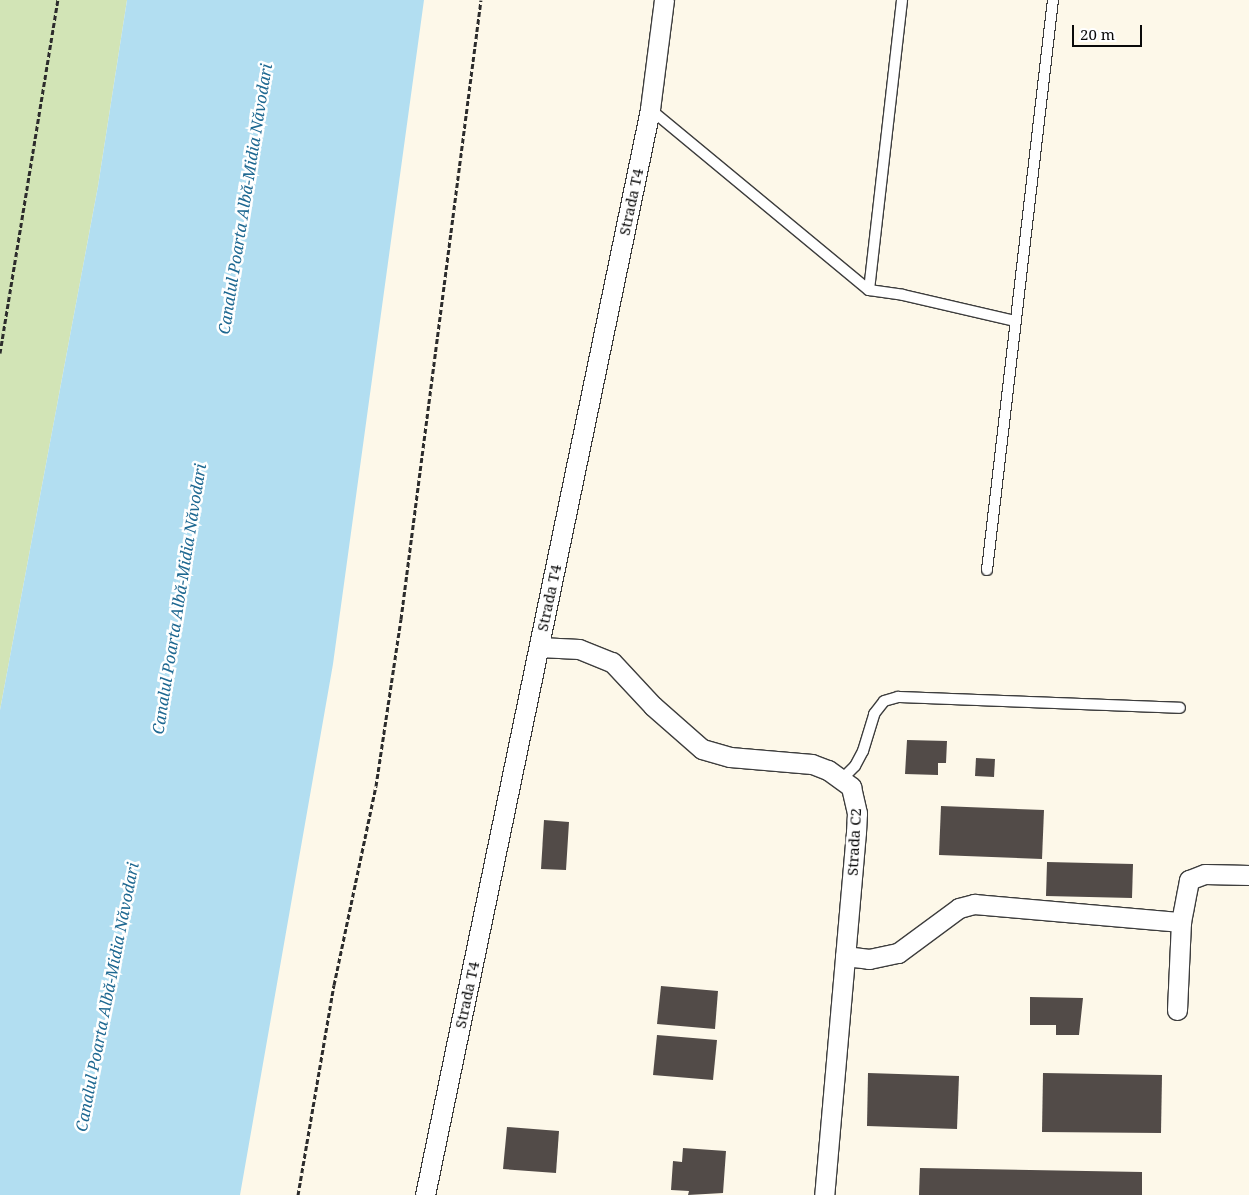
<!DOCTYPE html>
<html>
<head>
<meta charset="utf-8">
<style>
  body { margin:0 }
  #map { position:relative; width:1249px; height:1195px; overflow:hidden; background:#fdf8e9; font-family:"Noto Serif",serif }
  div>[style] { position:absolute }
  .green>* { inset:0; background:#d2e4b6 }
  .water>* { inset:0; background:#b2def1 }
  .building>* { inset:0; background:#524b48 }
  .path>* { height:3px; margin-top:-1.5px; transform-origin:0; background:repeating-linear-gradient(90deg,#2c2c2c 0 5px,transparent 0 7.5px) }
  .roads { filter:drop-shadow(1px 0 #3d3d3d) drop-shadow(-1px 0 #3d3d3d) drop-shadow(0 1px #3d3d3d) drop-shadow(0 -1px #3d3d3d) }
  .service>* { height:10px; margin:-5px; padding:0 5px; transform-origin:5px; border-radius:5px; background:#fff }
  .minor>* { height:19px; margin:-9.5px; padding:0 9.5px; transform-origin:9.5px; border-radius:9.5px; background:#fff }
  span { translate:-50% -50%; white-space:nowrap; text-align:center; line-height:1.15; -webkit-text-stroke:5px #fff; paint-order:stroke }
  .street-label { font-size:15px; color:#0a0a0a }
  .water-label { font-size:16px; color:#1e6891; font-style:italic }
  .scale { position:absolute; left:1072px; top:25px; width:70px; height:22px; box-sizing:border-box; border:2px solid #0a0a0a; border-top:0; padding-left:6px; font-size:15px; line-height:18px; white-space:nowrap; color:#0a0a0a; -webkit-text-stroke:4px #fff; paint-order:stroke }
</style>
</head>
<body>
<div id="map">
  <div class="green">
    <i style="clip-path:polygon(0 0,127px 0,98px 186px,0 710px)"></i>
  </div>
  <div class="water">
    <i style="clip-path:polygon(127px 0,424px 0,333px 664px,240px 1195px,0 1195px,0 710px,98px 186px)"></i>
  </div>
  <div class="building">
    <i style="clip-path:polygon(907px 740px,947px 741px,946px 763px,938px 763px,938px 775px,905px 774px)"></i>
    <i style="clip-path:polygon(976px 758px,995px 759px,994px 777px,975px 776px)"></i>
    <i style="clip-path:polygon(941px 806px,1044px 810px,1042px 859px,939px 855px)"></i>
    <i style="clip-path:polygon(544px 820px,569px 822px,566px 870px,541px 869px)"></i>
    <i style="clip-path:polygon(1047px 862px,1133px 864px,1132px 898px,1046px 896px)"></i>
    <i style="clip-path:polygon(661px 986px,718px 991px,715px 1029px,657px 1024px)"></i>
    <i style="clip-path:polygon(1030px 997px,1083px 998px,1079px 1035px,1056px 1035px,1056px 1025px,1030px 1025px)"></i>
    <i style="clip-path:polygon(657px 1035px,717px 1040px,713px 1080px,653px 1075px)"></i>
    <i style="clip-path:polygon(868px 1073px,959px 1076px,957px 1129px,867px 1126px)"></i>
    <i style="clip-path:polygon(1043px 1073px,1162px 1075px,1161px 1133px,1042px 1132px)"></i>
    <i style="clip-path:polygon(507px 1127px,559px 1131px,556px 1173px,503px 1169px)"></i>
    <i style="clip-path:polygon(683px 1148px,726px 1151px,723px 1193px,688px 1195px,689px 1191px,671px 1190px,673px 1161px,682px 1162px)"></i>
    <i style="clip-path:polygon(920px 1168px,1142px 1172px,1142px 1195px,919px 1195px)"></i>
  </div>
  <div class="path">
    <i style="left:0;top:353px;width:358px;rotate:-80.7deg"></i>
    <i style="left:298px;top:1195px;width:213px;rotate:-80.3deg"></i>
    <i style="left:334px;top:985px;width:203px;rotate:-78.1deg"></i>
    <i style="left:376px;top:786px;width:169px;rotate:-81.5deg"></i>
    <i style="left:401px;top:619px;width:624px;rotate:-82.64deg"></i>
  </div>
  <div class="roads">
    <div class="service">
      <i style="left:650px;top:109px;width:284px;rotate:39.6deg"></i>
      <i style="left:869px;top:290px;width:34px;rotate:8deg"></i>
      <i style="left:903px;top:295px;width:115px;rotate:13.1deg"></i>
      <i style="left:869px;top:290px;width:292px;rotate:-83.5deg"></i>
      <i style="left:987px;top:570px;width:574px;rotate:-83.4deg"></i>
      <i style="left:842px;top:779px;width:18px;rotate:-45deg"></i>
      <i style="left:855px;top:766px;width:17px;rotate:-62deg"></i>
      <i style="left:863px;top:751px;width:39px;rotate:-73deg"></i>
      <i style="left:874px;top:714px;width:16px;rotate:-52deg"></i>
      <i style="left:884px;top:701px;width:15px;rotate:-16deg"></i>
      <i style="left:898px;top:697px;width:282px;rotate:2.2deg"></i>
    </div>
    <div class="minor">
      <i style="left:539px;top:647px;width:40px;rotate:2.9deg"></i>
      <i style="left:579px;top:649px;width:35px;rotate:22deg"></i>
      <i style="left:612px;top:662px;width:60px;rotate:47deg"></i>
      <i style="left:653px;top:706px;width:65px;rotate:41.3deg"></i>
      <i style="left:702px;top:749px;width:29px;rotate:16deg"></i>
      <i style="left:730px;top:757px;width:82px;rotate:4.9deg"></i>
      <i style="left:812px;top:764px;width:17px;rotate:21deg"></i>
      <i style="left:828px;top:770px;width:29px;rotate:36deg"></i>
      <i style="left:851px;top:787px;width:27px;rotate:77deg"></i>
      <i style="left:857px;top:813px;width:19px;rotate:93deg"></i>
      <i style="left:856px;top:832px;width:364px;rotate:95deg"></i>
      <i style="left:845px;top:956px;width:24px;rotate:7deg"></i>
      <i style="left:869px;top:959px;width:30px;rotate:-12deg"></i>
      <i style="left:898px;top:953px;width:76px;rotate:-36.4deg"></i>
      <i style="left:959px;top:908px;width:16px;rotate:-15deg"></i>
      <i style="left:974px;top:904px;width:208px;rotate:5deg"></i>
      <i style="left:1177px;top:1010px;width:88px;rotate:-87.4deg"></i>
      <i style="left:1181px;top:922px;width:43px;rotate:-79.2deg"></i>
      <i style="left:1189px;top:880px;width:17px;rotate:-21deg"></i>
      <i style="left:1205px;top:874px;width:44px;rotate:1.3deg"></i>
      <i style="left:425px;top:1195px;width:1109px;rotate:-78.29deg"></i>
      <i style="left:650px;top:109px;width:110px;rotate:-82.7deg"></i>
    </div>
  </div>
  <div class="street-label">
    <span style="left:631px;top:202px;rotate:-78deg">Strada T4</span>
    <span style="left:549px;top:598px;rotate:-78deg">Strada T4</span>
    <span style="left:854px;top:842px;rotate:-87deg">Strada C2</span>
    <span style="left:467px;top:995px;rotate:-78deg">Strada T4</span>
  </div>
  <div class="water-label">
    <span style="left:245px;top:199px;rotate:-81deg">Canalul Poarta Albă-Midia Năvodari</span>
    <span style="left:179px;top:599px;rotate:-81deg">Canalul Poarta Albă-Midia Năvodari</span>
    <span style="left:107px;top:997px;rotate:-79deg">Canalul Poarta Albă-Midia Năvodari</span>
  </div>
  <div class="scale">20 m</div>
</div>
</body>
</html>
